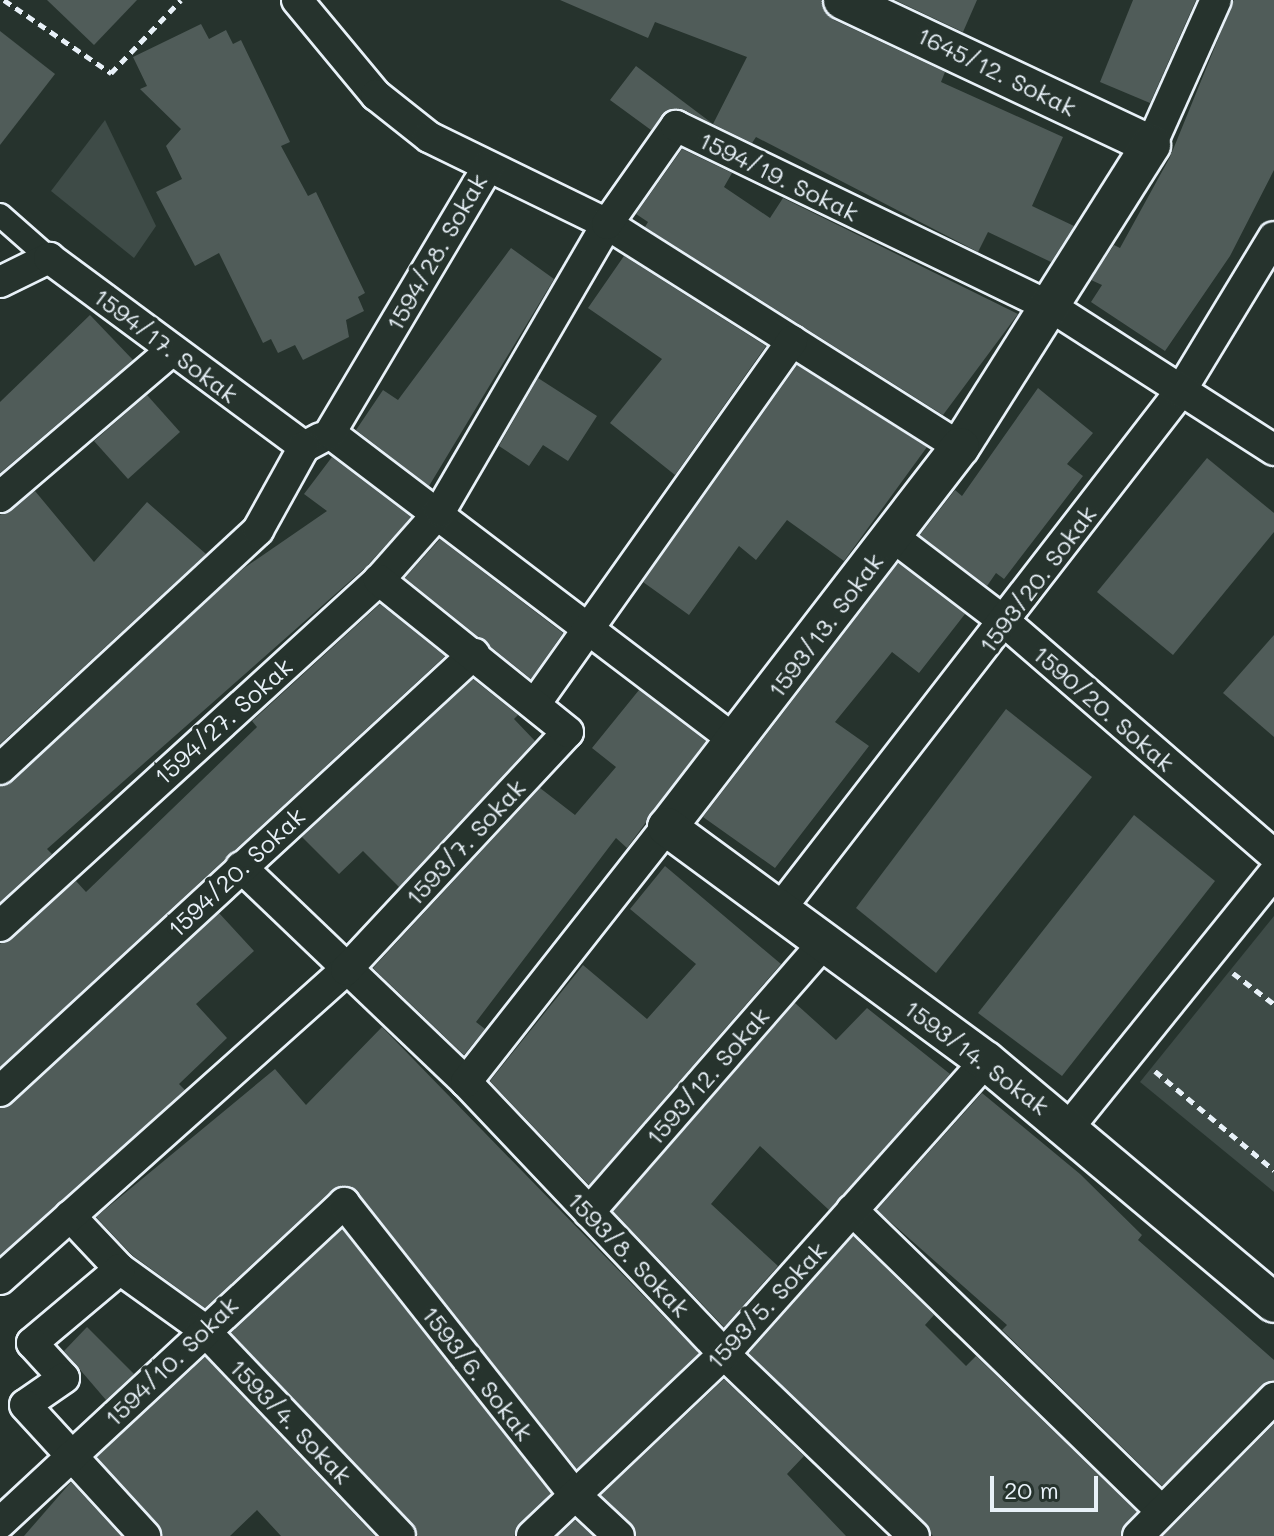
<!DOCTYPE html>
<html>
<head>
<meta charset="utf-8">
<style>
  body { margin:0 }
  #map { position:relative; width:1274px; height:1536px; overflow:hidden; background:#26332d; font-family:Mali,sans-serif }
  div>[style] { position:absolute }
  .green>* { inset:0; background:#3e4b47 }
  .building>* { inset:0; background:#505c59 }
  .path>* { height:5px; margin-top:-2.5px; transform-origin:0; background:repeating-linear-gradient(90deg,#e8f1f8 0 8px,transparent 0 14px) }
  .roads { filter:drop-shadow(2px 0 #e8f1f8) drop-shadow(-2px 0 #e8f1f8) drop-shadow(0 2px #e8f1f8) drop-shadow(0 -2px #e8f1f8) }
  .pedestrian>* { height:22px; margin:-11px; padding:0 11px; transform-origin:11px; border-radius:11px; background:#26332d }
  .minor>* { height:30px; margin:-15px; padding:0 15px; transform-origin:15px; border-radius:15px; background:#26332d }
  .tertiary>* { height:38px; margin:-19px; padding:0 19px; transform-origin:19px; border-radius:19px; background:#26332d }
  span { translate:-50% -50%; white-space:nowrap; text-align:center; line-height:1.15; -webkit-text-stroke:8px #26332d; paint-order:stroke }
  .street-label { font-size:24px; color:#e8f1f8 }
  .scale { position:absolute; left:990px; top:1476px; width:108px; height:36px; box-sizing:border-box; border:4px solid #e8f1f8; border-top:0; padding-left:10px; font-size:24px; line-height:28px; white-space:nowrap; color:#e8f1f8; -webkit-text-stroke:6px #26332d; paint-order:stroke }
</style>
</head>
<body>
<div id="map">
  <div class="green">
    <i style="clip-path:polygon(105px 120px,156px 226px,134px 258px,51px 191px)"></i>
    <i style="clip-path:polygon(1274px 916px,1274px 1192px,1140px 1082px)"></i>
  </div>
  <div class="building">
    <i style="clip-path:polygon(47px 0,137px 0,94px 45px)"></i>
    <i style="clip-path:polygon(560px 0,821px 0,834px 20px,945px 72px,941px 82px,1063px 137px,1032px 206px,1074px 226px,1051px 262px,988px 232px,978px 252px,756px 137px,752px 143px,684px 110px,667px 110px,651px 130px,610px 100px,636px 66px,713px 124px,747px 57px,655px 22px,648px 38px)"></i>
    <i style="clip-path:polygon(895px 0,977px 0,963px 32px)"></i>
    <i style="clip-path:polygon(1133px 0,1196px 0,1150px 103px,1100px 82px)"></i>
    <i style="clip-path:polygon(1234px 0,1274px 0,1274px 170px,1230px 256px,1165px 351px,1091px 302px,1102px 285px,1091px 280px,1114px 245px,1120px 248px,1170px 157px)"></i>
    <i style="clip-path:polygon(201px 24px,209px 39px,226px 30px,233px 44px,241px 40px,290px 142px,281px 146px,308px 196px,316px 192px,365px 293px,358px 297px,364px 311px,346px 320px,349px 337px,303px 360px,295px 345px,278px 353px,271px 339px,263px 343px,219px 253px,195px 266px,156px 192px,182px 179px,166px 146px,181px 129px,140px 89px,147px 86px,133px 57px)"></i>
    <i style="clip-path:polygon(0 31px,55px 74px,0 145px)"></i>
    <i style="clip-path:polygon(682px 149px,732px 173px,724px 187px,770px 218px,783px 198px,1018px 314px,943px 415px,645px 227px,648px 222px,636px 214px)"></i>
    <i style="clip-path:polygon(511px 248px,554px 279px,429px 486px,356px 430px,383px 390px,398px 400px)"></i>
    <i style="clip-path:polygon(624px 256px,766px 346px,675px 475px,610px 423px,662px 359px,588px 308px)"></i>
    <i style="clip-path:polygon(90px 315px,133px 360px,0 473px,0 402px)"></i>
    <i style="clip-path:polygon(797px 365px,927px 447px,844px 561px,787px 520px,756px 560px,739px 546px,689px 615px,643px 582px)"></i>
    <i style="clip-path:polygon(538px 378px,597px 416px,568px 461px,543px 445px,529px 466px,499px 446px)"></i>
    <i style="clip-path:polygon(1038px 388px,1093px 433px,1067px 464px,1083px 476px,1004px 579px,996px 573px,987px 586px,920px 535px,955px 490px,962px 496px)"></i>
    <i style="clip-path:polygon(147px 395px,180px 432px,128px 479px,94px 441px)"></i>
    <i style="clip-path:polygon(332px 457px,411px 517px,366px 567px,47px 849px,52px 854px,0 902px,0 786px,244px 568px,327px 511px,304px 494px)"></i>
    <i style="clip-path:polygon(1207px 458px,1274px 513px,1274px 532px,1173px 655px,1097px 592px)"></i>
    <i style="clip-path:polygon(35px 491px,94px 562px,147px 502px,206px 554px,0 744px,0 515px)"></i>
    <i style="clip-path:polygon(440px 539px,563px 633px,531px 679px,405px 578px)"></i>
    <i style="clip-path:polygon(898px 563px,965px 614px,919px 673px,892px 652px,835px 722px,869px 746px,775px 868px,703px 817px)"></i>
    <i style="clip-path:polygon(380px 604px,445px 656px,0 1067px,0 944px,76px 881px,86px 892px,257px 727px,252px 721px)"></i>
    <i style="clip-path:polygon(1274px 635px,1274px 737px,1223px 693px)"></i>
    <i style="clip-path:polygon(473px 679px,518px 715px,514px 719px,535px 741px,399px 887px,363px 851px,339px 874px,302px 837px)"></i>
    <i style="clip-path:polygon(639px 690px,706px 741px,627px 848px,616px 838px,476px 1022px,485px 1029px,464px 1055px,373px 968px,540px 788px,575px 815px,616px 767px,592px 748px)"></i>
    <i style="clip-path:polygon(1006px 709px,1092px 777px,936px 973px,856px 908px)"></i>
    <i style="clip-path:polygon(1134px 815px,1215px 881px,1062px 1076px,978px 1013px)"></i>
    <i style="clip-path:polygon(665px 866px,781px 964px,589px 1185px,490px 1081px,583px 965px,647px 1019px,696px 964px,630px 909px)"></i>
    <i style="clip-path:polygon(219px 913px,254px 951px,196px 1004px,227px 1038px,179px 1084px,185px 1090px,0 1255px,0 1108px)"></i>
    <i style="clip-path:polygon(795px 1003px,836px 1040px,867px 1008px,950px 1074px,829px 1210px,760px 1146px,711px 1204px,778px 1266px,724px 1327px,613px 1211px)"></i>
    <i style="clip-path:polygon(382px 1027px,699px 1353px,577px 1469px,351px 1186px,332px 1190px,205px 1308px,132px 1255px,96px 1217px,275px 1069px,306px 1105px)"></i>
    <i style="clip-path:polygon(982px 1093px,1080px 1174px,1142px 1235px,1138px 1240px,1274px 1360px,1274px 1381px,1162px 1486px,1002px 1330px,1007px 1325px,877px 1210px)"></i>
    <i style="clip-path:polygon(342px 1229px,551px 1493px,514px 1536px,418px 1536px,231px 1333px)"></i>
    <i style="clip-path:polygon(853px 1236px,934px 1315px,925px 1325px,966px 1366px,976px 1356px,1137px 1512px,1121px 1536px,933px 1536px,749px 1353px)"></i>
    <i style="clip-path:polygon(87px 1327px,134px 1374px,106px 1400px,64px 1351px)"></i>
    <i style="clip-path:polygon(205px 1357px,375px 1536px,281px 1536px,257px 1510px,230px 1536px,162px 1536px,97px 1457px)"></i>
    <i style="clip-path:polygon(724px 1379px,804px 1456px,787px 1474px,846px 1536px,636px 1536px,601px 1495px)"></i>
    <i style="clip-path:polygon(1274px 1424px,1274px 1536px,1163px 1536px)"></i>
    <i style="clip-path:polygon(71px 1482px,121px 1536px,24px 1536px)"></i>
    <i style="clip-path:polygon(575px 1520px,593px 1536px,558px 1536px)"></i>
  </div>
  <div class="path">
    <i style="left:4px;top:0;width:130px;rotate:34.3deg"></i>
    <i style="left:111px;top:73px;width:101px;rotate:-46.2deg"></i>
    <i style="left:1233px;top:973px;width:51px;rotate:37.1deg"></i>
    <i style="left:1155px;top:1071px;width:155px;rotate:39.8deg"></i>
  </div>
  <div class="roads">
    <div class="pedestrian">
      <i style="left:0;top:215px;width:65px;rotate:41.3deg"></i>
    </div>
    <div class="minor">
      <i style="left:297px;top:0;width:124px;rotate:50.3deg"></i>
      <i style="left:376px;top:95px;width:68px;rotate:38.4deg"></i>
      <i style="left:429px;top:137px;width:198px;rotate:26deg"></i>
      <i style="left:607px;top:224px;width:418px;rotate:32.3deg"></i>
      <i style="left:1151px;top:145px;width:159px;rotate:-65.9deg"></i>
      <i style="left:0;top:282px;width:55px;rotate:-26.1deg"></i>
      <i style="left:49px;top:258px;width:317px;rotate:36.5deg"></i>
      <i style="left:304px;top:447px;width:19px;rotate:-28deg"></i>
      <i style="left:330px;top:433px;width:511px;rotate:37.21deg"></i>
      <i style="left:330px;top:433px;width:309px;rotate:-59.3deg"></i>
      <i style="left:0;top:497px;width:226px;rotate:-40.5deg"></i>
      <i style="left:892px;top:536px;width:142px;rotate:37.3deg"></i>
      <i style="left:1005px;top:622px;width:356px;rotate:40.9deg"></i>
      <i style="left:535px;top:704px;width:445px;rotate:-54.7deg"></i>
      <i style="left:0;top:769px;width:352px;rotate:-42.8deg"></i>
      <i style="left:258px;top:530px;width:95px;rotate:-61deg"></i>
      <i style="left:241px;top:867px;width:311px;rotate:43.7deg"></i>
      <i style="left:466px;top:1082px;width:375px;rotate:46.5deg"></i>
      <i style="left:724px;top:1354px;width:263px;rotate:43.8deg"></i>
      <i style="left:780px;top:909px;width:654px;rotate:-52.27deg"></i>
      <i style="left:1180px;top:392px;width:181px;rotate:-58.8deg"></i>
      <i style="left:0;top:926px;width:513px;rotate:-42.39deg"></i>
      <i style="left:379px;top:580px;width:92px;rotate:-48.5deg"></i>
      <i style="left:440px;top:511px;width:332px;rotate:-59.8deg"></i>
      <i style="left:607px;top:224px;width:120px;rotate:-54.9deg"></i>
      <i style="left:676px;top:126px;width:419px;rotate:25.8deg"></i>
      <i style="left:1053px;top:308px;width:263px;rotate:32.7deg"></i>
      <i style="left:466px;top:1082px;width:325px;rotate:-51.8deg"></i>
      <i style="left:0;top:1091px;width:645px;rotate:-42.67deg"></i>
      <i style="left:1069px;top:1127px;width:326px;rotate:-51.1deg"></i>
      <i style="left:852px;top:1210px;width:432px;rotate:44.2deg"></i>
      <i style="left:589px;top:1212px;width:359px;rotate:-48.9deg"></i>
      <i style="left:70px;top:1216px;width:73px;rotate:46.7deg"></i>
      <i style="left:120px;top:1269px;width:101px;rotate:35.7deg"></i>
      <i style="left:202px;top:1328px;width:287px;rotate:46.4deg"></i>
      <i style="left:120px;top:1269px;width:115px;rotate:139.9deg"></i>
      <i style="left:32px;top:1343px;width:47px;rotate:47.6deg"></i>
      <i style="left:64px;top:1378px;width:47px;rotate:145.3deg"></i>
      <i style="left:25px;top:1405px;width:178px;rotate:47.5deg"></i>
      <i style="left:0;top:1279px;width:464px;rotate:-41.8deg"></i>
      <i style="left:346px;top:970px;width:325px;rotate:-47deg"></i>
      <i style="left:568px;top:732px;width:243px;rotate:-141.2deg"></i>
      <i style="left:0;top:1523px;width:470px;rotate:-42.9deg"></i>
      <i style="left:344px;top:1203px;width:372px;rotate:51.7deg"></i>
      <i style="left:575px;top:1495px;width:60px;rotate:43deg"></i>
      <i style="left:532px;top:1536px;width:265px;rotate:-43.5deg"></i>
      <i style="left:724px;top:1354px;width:393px;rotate:-48.2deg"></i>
      <i style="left:1138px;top:1536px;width:194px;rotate:-45.4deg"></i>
    </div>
    <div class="tertiary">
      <i style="left:843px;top:0;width:340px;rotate:25.2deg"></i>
      <i style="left:1151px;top:145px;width:357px;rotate:122.3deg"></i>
      <i style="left:960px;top:447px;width:480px;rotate:127.6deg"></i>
      <i style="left:667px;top:827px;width:396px;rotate:36.3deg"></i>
      <i style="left:986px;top:1061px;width:376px;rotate:40deg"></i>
    </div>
  </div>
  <div class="street-label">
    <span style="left:997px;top:71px;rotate:26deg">1645/12. Sokak</span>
    <span style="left:779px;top:176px;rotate:26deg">1594/19. Sokak</span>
    <span style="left:436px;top:252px;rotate:-60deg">1594/28. Sokak</span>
    <span style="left:166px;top:345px;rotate:37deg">1594/17. Sokak</span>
    <span style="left:1037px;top:579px;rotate:-53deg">1593/20. Sokak</span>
    <span style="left:825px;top:625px;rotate:-53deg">1593/13. Sokak</span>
    <span style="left:1104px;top:708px;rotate:41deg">1590/20. Sokak</span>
    <span style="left:223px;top:721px;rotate:-42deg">1594/27. Sokak</span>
    <span style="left:465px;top:842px;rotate:-47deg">1593/7. Sokak</span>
    <span style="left:236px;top:872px;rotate:-43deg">1594/20. Sokak</span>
    <span style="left:977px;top:1057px;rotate:37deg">1593/14. Sokak</span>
    <span style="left:707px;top:1076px;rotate:-49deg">1593/12. Sokak</span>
    <span style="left:629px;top:1254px;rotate:46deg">1593/8. Sokak</span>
    <span style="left:766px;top:1305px;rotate:-47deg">1593/5. Sokak</span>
    <span style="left:171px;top:1361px;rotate:-44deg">1594/10. Sokak</span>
    <span style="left:478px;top:1373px;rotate:52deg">1593/6. Sokak</span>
    <span style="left:291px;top:1421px;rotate:46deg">1593/4. Sokak</span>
  </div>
  <div class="scale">20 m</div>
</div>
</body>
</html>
